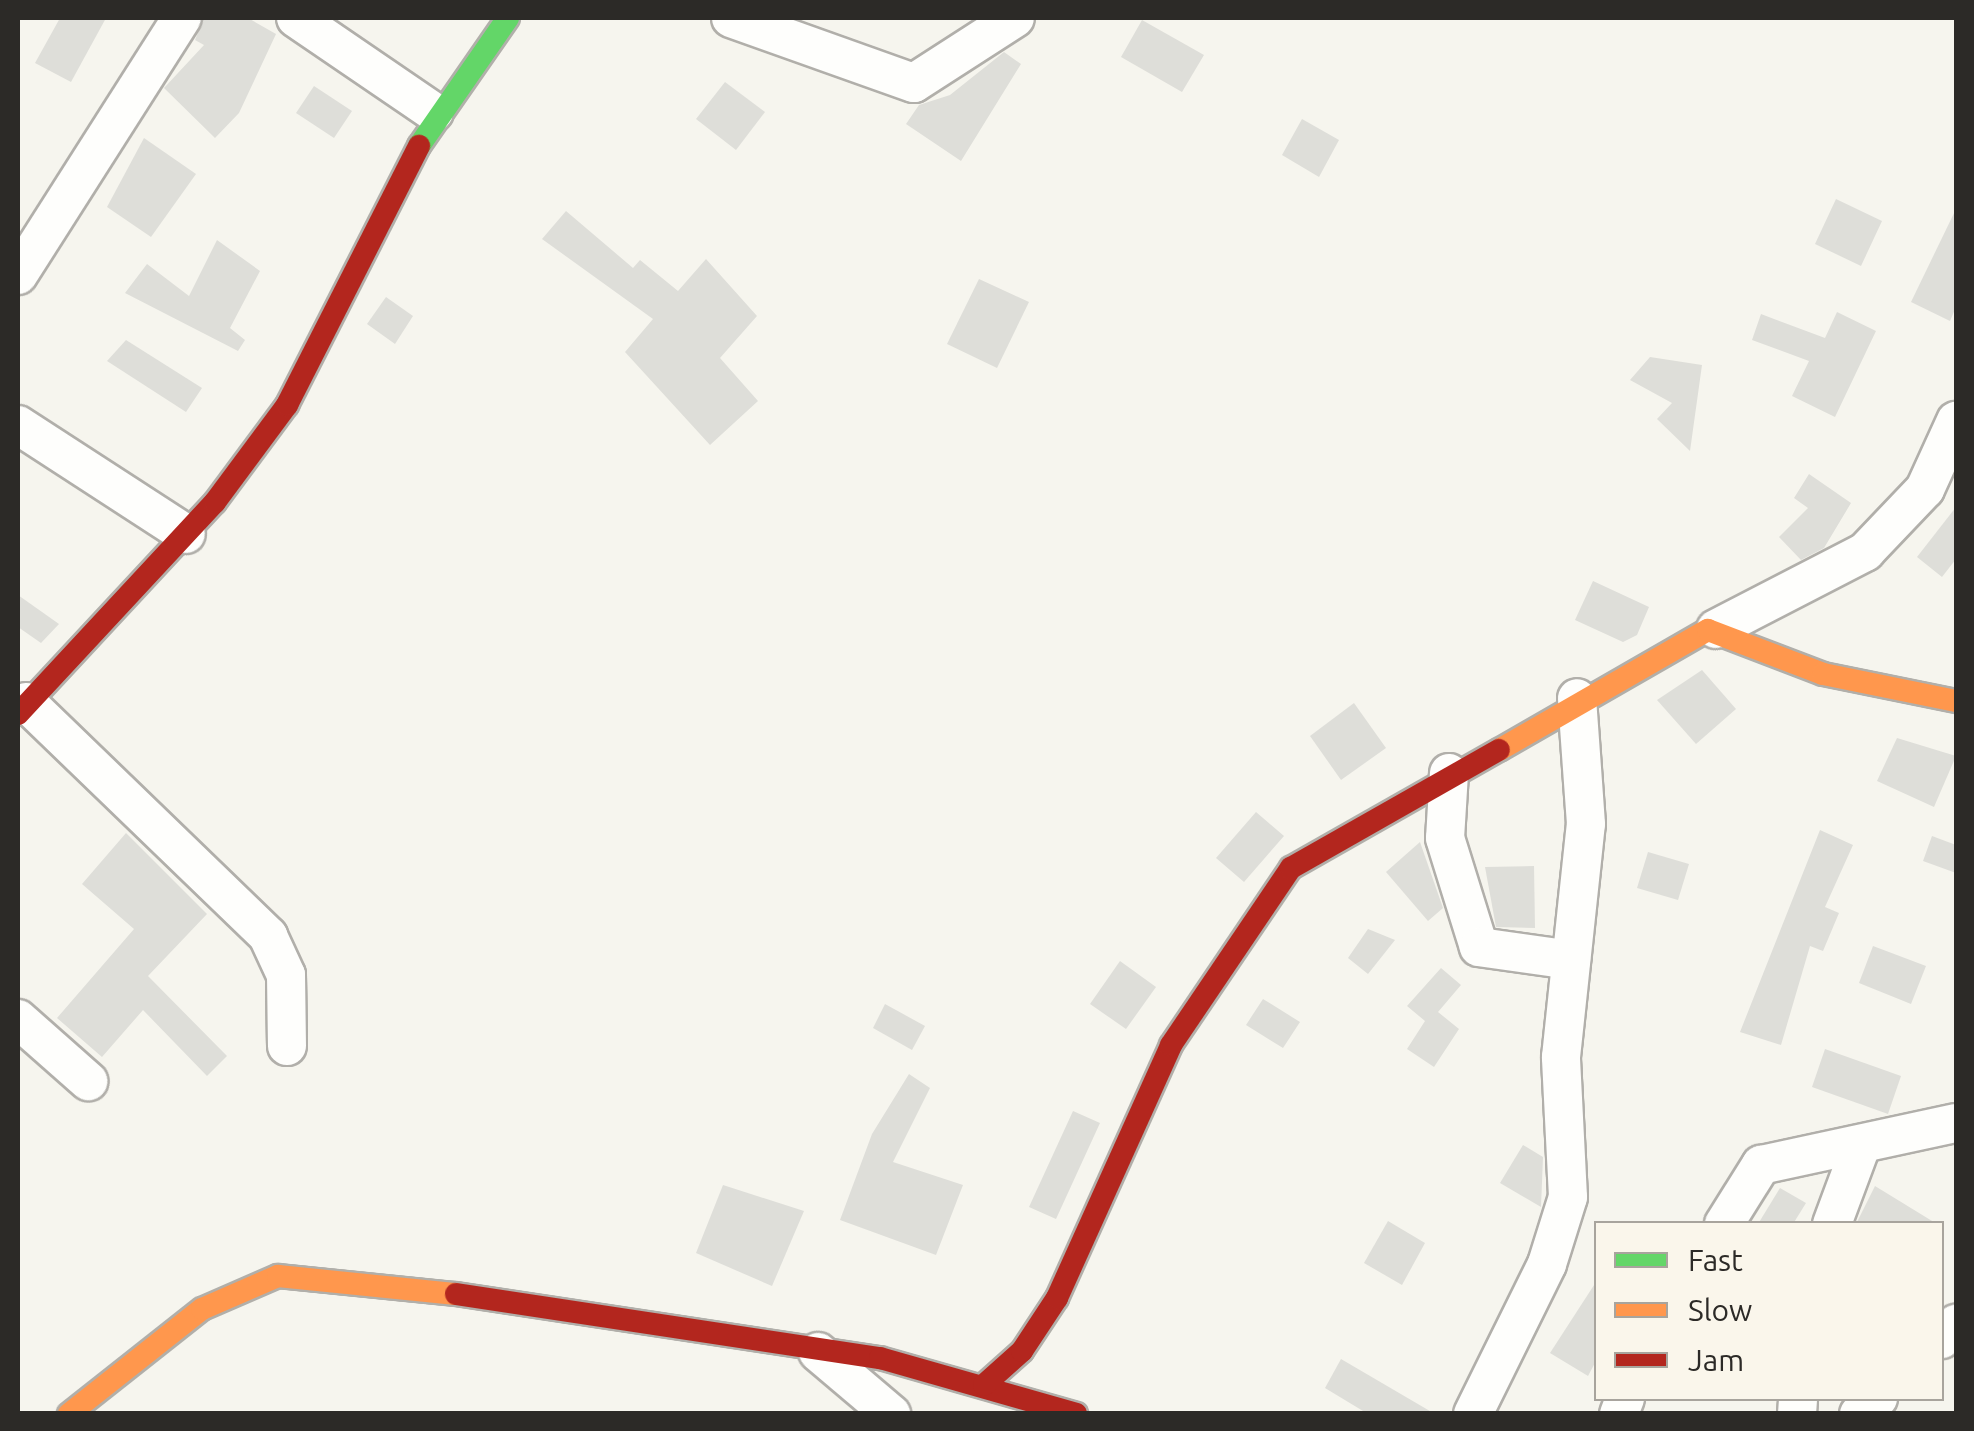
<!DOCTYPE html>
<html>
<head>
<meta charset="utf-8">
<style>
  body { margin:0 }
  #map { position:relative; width:1974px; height:1431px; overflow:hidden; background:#f6f5ee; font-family:Ubuntu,sans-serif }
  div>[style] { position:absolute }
  .building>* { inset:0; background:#deded9 }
  .roads { filter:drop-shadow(2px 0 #b1afaa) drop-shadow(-2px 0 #b1afaa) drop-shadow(0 2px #b1afaa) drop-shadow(0 -2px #b1afaa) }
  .street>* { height:38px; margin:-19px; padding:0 19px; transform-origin:19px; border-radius:19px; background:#fefefc }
  .fast>* { height:22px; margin:-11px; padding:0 11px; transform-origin:11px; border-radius:11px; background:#63d668 }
  .slow>* { height:22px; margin:-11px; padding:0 11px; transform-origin:11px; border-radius:11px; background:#ff974d }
  .jam>* { height:22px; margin:-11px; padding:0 11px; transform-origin:11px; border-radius:11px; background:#b3261e }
  span { translate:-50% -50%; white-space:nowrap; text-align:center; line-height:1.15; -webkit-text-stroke:8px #faf6eb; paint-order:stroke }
  .frame { position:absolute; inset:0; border:20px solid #2c2a27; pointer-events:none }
  .legend { position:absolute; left:1594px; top:1221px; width:350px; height:180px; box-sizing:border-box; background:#faf6eb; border:2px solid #a8a49d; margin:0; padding:12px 18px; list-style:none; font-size:30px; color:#2c2a27 }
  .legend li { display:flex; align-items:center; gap:20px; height:50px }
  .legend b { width:50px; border:2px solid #a8a49d }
</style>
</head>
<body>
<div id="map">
  <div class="building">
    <i style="clip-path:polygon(60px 18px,106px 18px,71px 82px,35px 63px)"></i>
    <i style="clip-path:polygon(204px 18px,248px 18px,276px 34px,239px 113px,215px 138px,164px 88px,204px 45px,195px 40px)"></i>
    <i style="clip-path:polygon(1142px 20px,1204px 55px,1182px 92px,1121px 57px)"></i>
    <i style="clip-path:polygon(1004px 52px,1021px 64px,961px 161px,906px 124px,919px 105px,950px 95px)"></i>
    <i style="clip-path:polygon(725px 82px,765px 112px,736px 150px,696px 119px)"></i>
    <i style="clip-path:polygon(314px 86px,352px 111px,334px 138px,296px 113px)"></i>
    <i style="clip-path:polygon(1302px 119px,1339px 140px,1319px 177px,1282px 155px)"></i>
    <i style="clip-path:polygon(144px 138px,196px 174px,151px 237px,107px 207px)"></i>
    <i style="clip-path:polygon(1836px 199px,1882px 221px,1861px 266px,1815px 244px)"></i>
    <i style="clip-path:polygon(1956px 209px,1956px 307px,1950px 321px,1911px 302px)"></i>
    <i style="clip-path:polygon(566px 211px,633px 268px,640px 260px,678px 291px,706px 259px,757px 316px,720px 358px,758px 401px,710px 445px,625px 352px,653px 319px,542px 239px)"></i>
    <i style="clip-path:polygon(217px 240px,260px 271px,230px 328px,245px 340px,238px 351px,125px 293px,147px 264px,189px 296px)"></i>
    <i style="clip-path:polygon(979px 279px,1029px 302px,997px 368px,947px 344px)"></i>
    <i style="clip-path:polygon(386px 297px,413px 316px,395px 344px,367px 324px)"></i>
    <i style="clip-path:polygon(1837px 312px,1876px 331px,1835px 417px,1792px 396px,1809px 361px,1752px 340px,1761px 314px,1825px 338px)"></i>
    <i style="clip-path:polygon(126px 340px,202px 388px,186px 412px,107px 361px)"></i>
    <i style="clip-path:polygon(1650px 357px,1702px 365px,1690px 451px,1657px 419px,1672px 403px,1630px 380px)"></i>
    <i style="clip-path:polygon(1809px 474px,1851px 503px,1824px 548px,1801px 560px,1779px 537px,1808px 508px,1794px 498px)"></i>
    <i style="clip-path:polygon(1956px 507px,1956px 559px,1942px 577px,1917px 557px)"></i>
    <i style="clip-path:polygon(1593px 581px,1649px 607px,1637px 635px,1623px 642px,1575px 620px)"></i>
    <i style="clip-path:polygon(18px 595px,59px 624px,41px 643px,18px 627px)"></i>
    <i style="clip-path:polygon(1702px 670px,1736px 709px,1696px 744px,1657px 700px)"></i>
    <i style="clip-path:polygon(1354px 703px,1386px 748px,1341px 780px,1310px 736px)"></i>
    <i style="clip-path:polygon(1897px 738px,1956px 756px,1934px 807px,1877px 781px)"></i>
    <i style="clip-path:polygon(1256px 812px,1284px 836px,1244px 882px,1216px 858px)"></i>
    <i style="clip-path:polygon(1820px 830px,1853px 845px,1825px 907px,1839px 913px,1823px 951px,1810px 946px,1781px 1045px,1740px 1032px)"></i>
    <i style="clip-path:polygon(126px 833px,207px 914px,148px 976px,227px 1056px,207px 1076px,143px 1010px,102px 1057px,57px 1018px,134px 929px,82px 884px)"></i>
    <i style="clip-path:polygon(1932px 836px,1956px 845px,1956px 873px,1923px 861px)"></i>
    <i style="clip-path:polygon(1420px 842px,1443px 908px,1428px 921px,1386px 872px)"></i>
    <i style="clip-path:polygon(1648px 852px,1689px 864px,1678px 900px,1637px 888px)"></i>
    <i style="clip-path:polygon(1534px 866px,1535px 928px,1496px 927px,1485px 867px)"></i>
    <i style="clip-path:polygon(1368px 929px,1395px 940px,1368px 974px,1348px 958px)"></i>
    <i style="clip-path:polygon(1873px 946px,1926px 966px,1911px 1004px,1859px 983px)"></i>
    <i style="clip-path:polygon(1120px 961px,1156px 987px,1126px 1029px,1090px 1004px)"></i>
    <i style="clip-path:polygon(1441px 968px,1461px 985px,1438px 1012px,1459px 1029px,1434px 1067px,1407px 1049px,1425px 1021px,1407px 1006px)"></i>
    <i style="clip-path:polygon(1263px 999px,1300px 1022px,1283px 1048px,1246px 1025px)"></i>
    <i style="clip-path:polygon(885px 1004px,925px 1026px,912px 1050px,873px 1028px)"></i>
    <i style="clip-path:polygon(1825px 1049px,1901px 1076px,1888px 1114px,1812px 1087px)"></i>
    <i style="clip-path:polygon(909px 1074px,930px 1088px,893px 1162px,963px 1185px,936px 1255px,840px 1220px,872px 1134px)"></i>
    <i style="clip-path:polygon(1073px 1111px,1100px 1123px,1056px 1219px,1029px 1207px)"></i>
    <i style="clip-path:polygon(1523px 1145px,1543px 1157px,1541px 1207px,1500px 1183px)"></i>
    <i style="clip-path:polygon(723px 1185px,804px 1211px,772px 1286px,696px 1253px)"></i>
    <i style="clip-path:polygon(1875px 1186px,1937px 1224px,1856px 1224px)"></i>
    <i style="clip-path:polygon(1780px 1188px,1806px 1203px,1793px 1224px,1758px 1224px)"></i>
    <i style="clip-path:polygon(1388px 1221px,1425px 1243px,1402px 1285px,1364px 1263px)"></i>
    <i style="clip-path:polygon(1596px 1282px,1596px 1361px,1588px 1376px,1550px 1353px)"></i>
    <i style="clip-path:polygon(1341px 1359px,1435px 1414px,1368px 1414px,1325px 1388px)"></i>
  </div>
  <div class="roads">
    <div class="street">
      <i style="left:296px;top:18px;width:167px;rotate:34.3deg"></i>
      <i style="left:731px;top:18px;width:194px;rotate:19.6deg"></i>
      <i style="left:914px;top:83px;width:120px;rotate:-32.8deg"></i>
      <i style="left:18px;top:275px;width:305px;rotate:-57.5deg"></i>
      <i style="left:18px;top:425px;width:200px;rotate:33deg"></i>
      <i style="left:1716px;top:629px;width:168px;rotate:-27.3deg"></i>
      <i style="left:1865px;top:552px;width:87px;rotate:-46.4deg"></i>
      <i style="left:1925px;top:489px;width:75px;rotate:-65.5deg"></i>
      <i style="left:26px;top:702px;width:337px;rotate:44deg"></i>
      <i style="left:268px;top:936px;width:43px;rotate:65.2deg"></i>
      <i style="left:286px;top:975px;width:71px;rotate:89.2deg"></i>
      <i style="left:1449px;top:773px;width:65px;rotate:93.5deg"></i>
      <i style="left:1445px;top:838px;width:114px;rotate:72.7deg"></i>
      <i style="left:1479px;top:947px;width:93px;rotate:8deg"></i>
      <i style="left:18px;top:1019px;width:94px;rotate:41.5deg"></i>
      <i style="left:1724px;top:1224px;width:70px;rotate:-57.9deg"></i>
      <i style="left:1761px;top:1165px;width:199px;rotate:-12.2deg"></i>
      <i style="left:1832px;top:1224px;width:83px;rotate:-69.6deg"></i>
      <i style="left:1942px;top:1339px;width:21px;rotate:-47deg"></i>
      <i style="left:818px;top:1352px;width:96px;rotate:40.3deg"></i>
      <i style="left:1473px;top:1414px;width:167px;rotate:-63.7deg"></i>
      <i style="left:1547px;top:1264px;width:70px;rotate:-72.6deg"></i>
      <i style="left:1568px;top:1197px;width:140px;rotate:-92.9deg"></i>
      <i style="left:1561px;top:1057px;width:234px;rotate:-83.9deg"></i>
      <i style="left:1586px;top:824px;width:126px;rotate:-94.1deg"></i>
      <i style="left:1619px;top:1414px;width:17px;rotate:-69deg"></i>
      <i style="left:1797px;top:1414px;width:16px;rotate:-86deg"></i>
      <i style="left:1859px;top:1414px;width:25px;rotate:-40deg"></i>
    </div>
    <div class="fast">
      <i style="left:419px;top:146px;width:156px;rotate:-55.2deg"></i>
    </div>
    <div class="slow">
      <i style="left:1499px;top:750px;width:241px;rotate:-29.9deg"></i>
      <i style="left:1708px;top:630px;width:123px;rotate:20.9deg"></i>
      <i style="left:1823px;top:674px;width:136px;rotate:11.5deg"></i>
      <i style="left:69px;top:1414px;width:169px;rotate:-38.3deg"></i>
      <i style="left:202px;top:1309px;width:83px;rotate:-23.5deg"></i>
      <i style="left:278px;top:1276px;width:179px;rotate:5.8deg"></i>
    </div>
    <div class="jam">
      <i style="left:18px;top:714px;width:289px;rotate:-47.1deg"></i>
      <i style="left:215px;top:502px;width:121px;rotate:-53.4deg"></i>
      <i style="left:287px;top:405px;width:291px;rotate:-63deg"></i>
      <i style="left:456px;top:1294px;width:429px;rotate:8.6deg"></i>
      <i style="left:880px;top:1358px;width:204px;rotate:15.9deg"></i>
      <i style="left:984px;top:1385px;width:51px;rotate:-41.8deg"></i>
      <i style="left:1022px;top:1351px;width:64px;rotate:-56.6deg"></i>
      <i style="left:1057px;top:1298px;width:277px;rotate:-65.7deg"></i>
      <i style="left:1171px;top:1045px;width:214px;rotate:-55.9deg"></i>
      <i style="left:1291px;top:868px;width:239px;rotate:-29.6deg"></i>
    </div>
  </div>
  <div class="frame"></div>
  <ul class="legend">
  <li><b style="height:12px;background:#63d668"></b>Fast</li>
  <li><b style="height:12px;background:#ff974d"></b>Slow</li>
  <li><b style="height:12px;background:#b3261e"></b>Jam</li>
  </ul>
</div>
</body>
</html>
